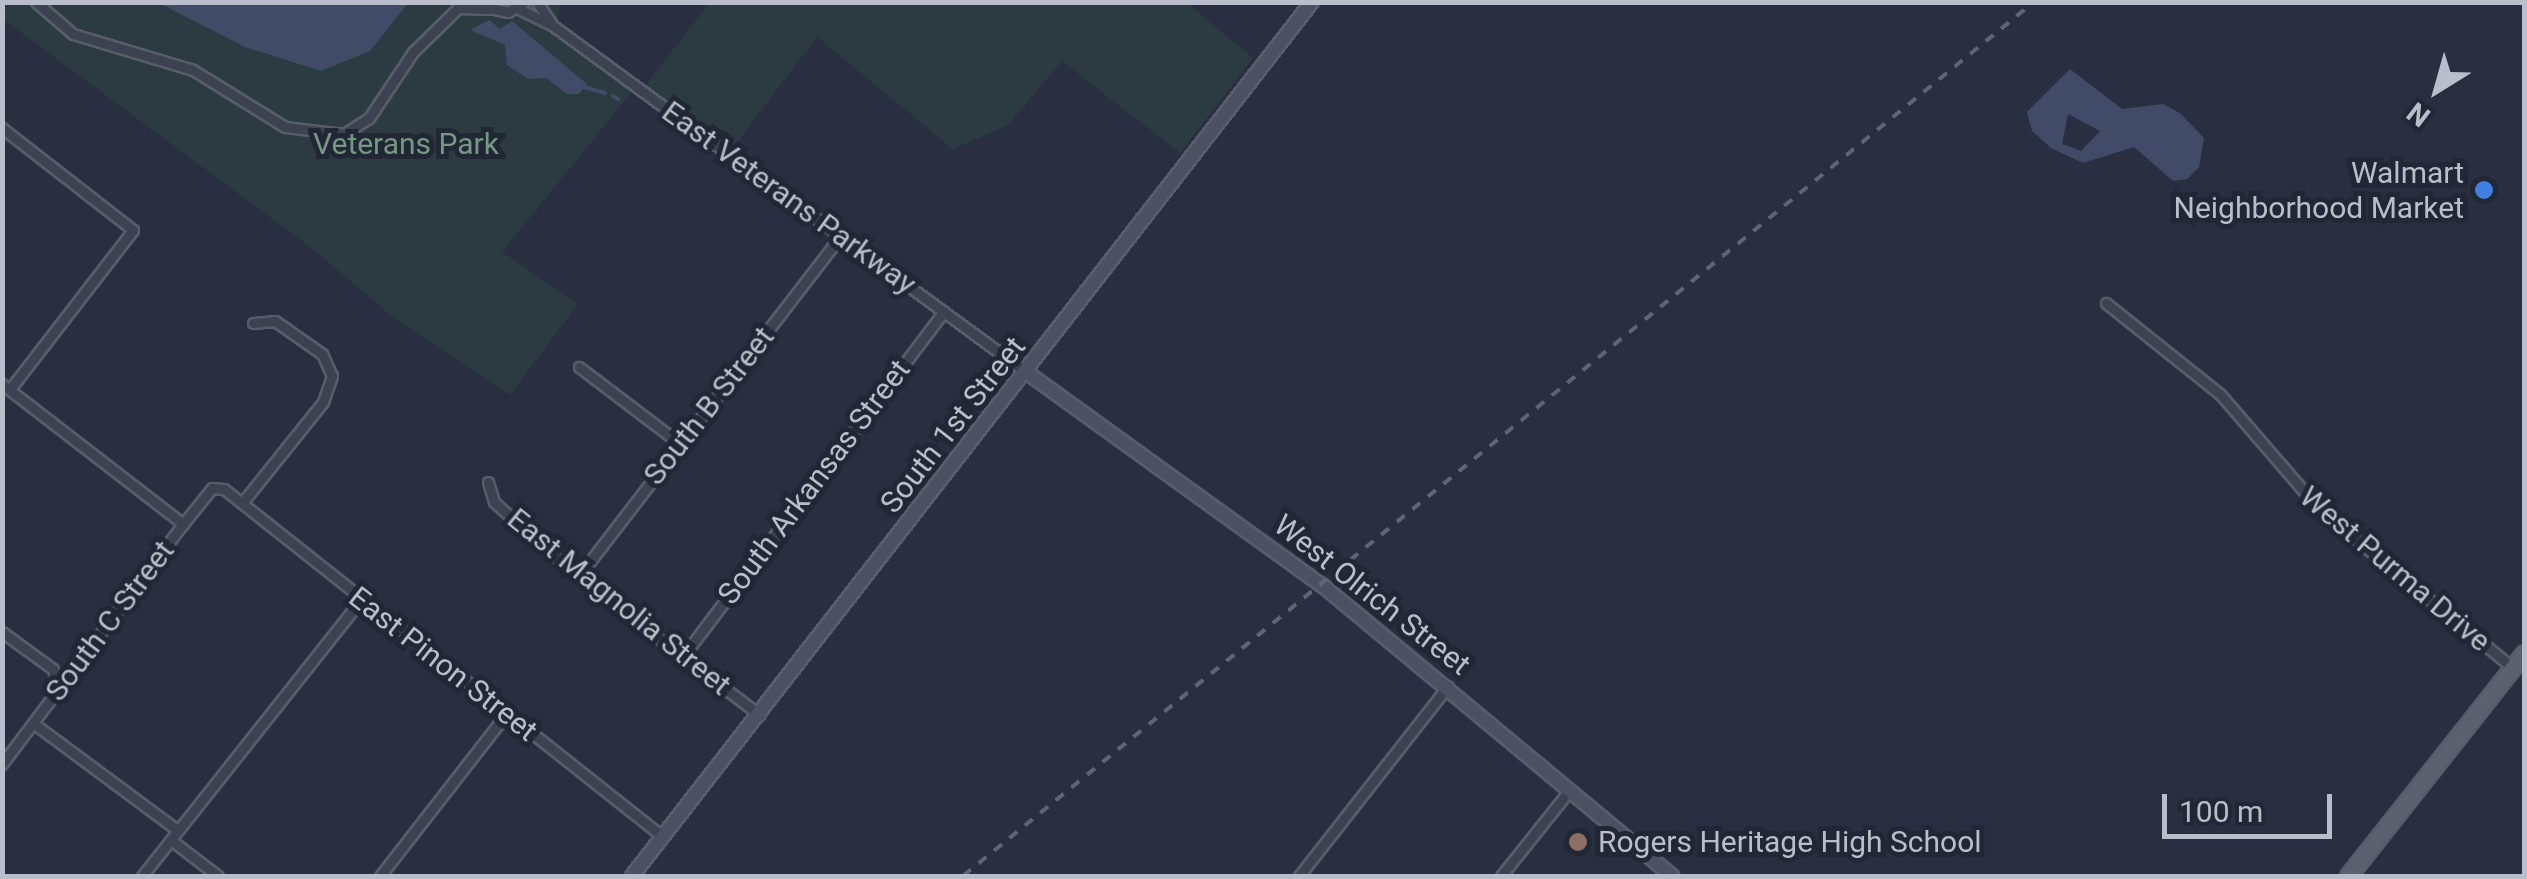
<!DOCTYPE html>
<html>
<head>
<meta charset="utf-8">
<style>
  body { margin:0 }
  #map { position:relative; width:2527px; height:879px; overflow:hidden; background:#292f40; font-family:Roboto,sans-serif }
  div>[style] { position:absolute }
  .green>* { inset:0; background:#2b3b41 }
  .water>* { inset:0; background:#414b67 }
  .stream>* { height:4px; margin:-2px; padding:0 2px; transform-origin:2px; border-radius:2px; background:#414b67 }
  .roads { filter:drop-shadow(2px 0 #585d6a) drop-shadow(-2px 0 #585d6a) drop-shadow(0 2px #585d6a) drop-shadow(0 -2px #585d6a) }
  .street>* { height:9px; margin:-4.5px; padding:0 4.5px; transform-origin:4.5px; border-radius:4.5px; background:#3d4250 }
  .secondary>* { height:12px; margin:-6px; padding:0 6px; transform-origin:6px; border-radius:6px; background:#4c5062 }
  .primary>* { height:15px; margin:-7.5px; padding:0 7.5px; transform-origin:7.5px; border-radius:7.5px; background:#5c616f }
  .rail>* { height:4px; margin-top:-2px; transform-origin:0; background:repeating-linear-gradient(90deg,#606576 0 10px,transparent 0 20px) }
  .dots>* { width:28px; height:28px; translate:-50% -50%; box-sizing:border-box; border:5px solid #222735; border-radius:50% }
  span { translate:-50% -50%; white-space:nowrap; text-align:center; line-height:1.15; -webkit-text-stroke:10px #222735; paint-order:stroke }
  .park-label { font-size:30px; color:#749882 }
  .poi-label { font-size:30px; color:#babeca }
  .right { translate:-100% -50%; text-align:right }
  .left { translate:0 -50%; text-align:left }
  .street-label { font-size:30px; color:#babeca }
  .frame { position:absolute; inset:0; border:5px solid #babeca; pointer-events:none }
  .north { position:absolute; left:2387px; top:40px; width:100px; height:100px; -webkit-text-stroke:8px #222735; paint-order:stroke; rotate:217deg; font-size:28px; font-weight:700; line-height:40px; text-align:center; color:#babeca }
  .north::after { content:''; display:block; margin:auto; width:35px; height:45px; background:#babeca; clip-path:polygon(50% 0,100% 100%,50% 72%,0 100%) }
  .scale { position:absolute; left:2162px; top:794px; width:170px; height:45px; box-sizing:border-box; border:5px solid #babeca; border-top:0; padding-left:12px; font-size:30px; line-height:35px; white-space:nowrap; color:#babeca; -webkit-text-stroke:8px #222735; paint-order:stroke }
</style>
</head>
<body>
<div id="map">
  <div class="green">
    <i style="clip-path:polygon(3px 2px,560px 3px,558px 20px,640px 82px,502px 252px,578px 304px,510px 395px,394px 318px,309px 246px,3px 19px)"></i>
    <i style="clip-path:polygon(709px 3px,1187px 3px,1253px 58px,1180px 153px,1062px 61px,1008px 125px,953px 149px,817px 37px,728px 154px,642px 90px)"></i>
  </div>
  <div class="water">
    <i style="clip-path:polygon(159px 3px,408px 3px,370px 51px,321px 71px,245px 47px)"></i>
    <i style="clip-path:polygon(489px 20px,500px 29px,512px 21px,587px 84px,579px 94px,567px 94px,546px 78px,528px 79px,507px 65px,505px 45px,470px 30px)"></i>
    <i style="clip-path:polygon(evenodd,2070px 69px,2122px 109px,2163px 104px,2180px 113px,2204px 138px,2199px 167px,2187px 179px,2173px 181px,2134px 147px,2083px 163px,2051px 148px,2032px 131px,2027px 112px,2070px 69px,2068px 114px,2100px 131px,2081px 151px,2062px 144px,2068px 114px)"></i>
  </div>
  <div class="stream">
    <i style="left:584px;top:87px;width:22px;rotate:16deg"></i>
    <i style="left:613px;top:96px;width:6px;rotate:31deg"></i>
  </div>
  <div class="roads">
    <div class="street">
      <i style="left:36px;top:2px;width:49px;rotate:40.9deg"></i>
      <i style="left:73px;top:34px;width:125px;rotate:16.7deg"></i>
      <i style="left:193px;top:70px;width:108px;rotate:31.8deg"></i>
      <i style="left:285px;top:127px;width:59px;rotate:6.8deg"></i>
      <i style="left:344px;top:134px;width:30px;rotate:-33deg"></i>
      <i style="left:369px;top:118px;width:79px;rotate:-56.3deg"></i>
      <i style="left:413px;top:52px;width:63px;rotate:-44.4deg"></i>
      <i style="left:458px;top:8px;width:30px;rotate:2deg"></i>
      <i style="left:537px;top:2px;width:25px;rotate:56deg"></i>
      <i style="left:485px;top:7px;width:24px;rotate:12deg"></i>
      <i style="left:508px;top:12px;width:19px;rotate:-32deg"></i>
      <i style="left:517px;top:8px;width:39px;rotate:26deg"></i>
      <i style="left:552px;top:25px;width:587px;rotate:36.21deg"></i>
      <i style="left:2px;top:128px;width:166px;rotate:37.9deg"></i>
      <i style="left:133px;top:230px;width:201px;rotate:127.7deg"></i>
      <i style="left:2106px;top:303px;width:146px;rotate:38.6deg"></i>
      <i style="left:2220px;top:394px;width:153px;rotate:49.2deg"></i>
      <i style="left:2320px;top:510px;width:249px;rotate:39.3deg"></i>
      <i style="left:579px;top:367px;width:126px;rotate:37.2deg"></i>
      <i style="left:2px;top:384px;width:229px;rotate:37.7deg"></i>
      <i style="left:488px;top:482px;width:21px;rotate:73deg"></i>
      <i style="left:494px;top:502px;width:113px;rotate:41.8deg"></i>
      <i style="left:578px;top:577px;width:228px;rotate:37.2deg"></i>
      <i style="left:242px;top:503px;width:129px;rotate:-51.3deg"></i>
      <i style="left:323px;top:402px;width:28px;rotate:-71deg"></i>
      <i style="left:332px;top:376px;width:24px;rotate:-114deg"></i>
      <i style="left:322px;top:354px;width:57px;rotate:-144.9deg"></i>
      <i style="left:275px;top:321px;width:22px;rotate:175deg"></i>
      <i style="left:578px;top:577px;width:429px;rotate:-52.4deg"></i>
      <i style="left:2px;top:632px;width:63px;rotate:36deg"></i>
      <i style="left:53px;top:669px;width:22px;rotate:80deg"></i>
      <i style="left:684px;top:655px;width:431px;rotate:-52.9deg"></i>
      <i style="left:33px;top:723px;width:179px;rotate:36.6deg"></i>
      <i style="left:2px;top:764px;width:301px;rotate:-53deg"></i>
      <i style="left:183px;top:524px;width:46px;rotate:-51.1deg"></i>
      <i style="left:212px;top:488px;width:12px;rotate:5deg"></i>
      <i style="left:224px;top:489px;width:560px;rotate:38.4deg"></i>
      <i style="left:171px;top:840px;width:59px;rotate:37.5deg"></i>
      <i style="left:142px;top:876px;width:352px;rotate:-51.6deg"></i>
      <i style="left:380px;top:876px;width:207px;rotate:-52.1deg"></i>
      <i style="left:1299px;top:876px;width:241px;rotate:-51.9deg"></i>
      <i style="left:1501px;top:876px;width:107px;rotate:-51.4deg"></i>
    </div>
    <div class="secondary">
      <i style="left:1026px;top:372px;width:366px;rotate:35.8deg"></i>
      <i style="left:1323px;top:586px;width:454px;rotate:39.7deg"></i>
      <i style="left:632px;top:876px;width:1107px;rotate:-52.12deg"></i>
    </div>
    <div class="primary">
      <i style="left:2348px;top:876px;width:284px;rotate:-51.7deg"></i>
    </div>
  </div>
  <div class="rail">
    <i style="left:963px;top:876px;width:1382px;rotate:-39.22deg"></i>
  </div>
  <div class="dots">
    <i style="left:2484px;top:190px;background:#3f7fe0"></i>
    <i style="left:1578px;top:842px;background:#8d6e63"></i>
  </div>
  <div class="park-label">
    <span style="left:406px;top:144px">Veterans Park</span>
  </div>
  <div class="poi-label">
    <span class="right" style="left:2464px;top:190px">Walmart<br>Neighborhood Market</span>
    <span class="left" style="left:1598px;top:842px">Rogers Heritage High School</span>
  </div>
  <div class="street-label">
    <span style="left:789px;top:198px;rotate:36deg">East Veterans Parkway</span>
    <span style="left:709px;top:406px;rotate:-52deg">South B Street</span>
    <span style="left:953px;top:425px;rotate:-52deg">South 1st Street</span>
    <span style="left:814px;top:482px;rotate:-53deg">South Arkansas Street</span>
    <span style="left:2395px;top:569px;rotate:40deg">West Purma Drive</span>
    <span style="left:1372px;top:595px;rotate:38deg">West Olrich Street</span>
    <span style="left:619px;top:602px;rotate:39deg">East Magnolia Street</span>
    <span style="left:110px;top:621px;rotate:-53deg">South C Street</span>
    <span style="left:443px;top:664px;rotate:38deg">East Pinon Street</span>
  </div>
  <div class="frame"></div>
  <div class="north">N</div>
  <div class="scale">100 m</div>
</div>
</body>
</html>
